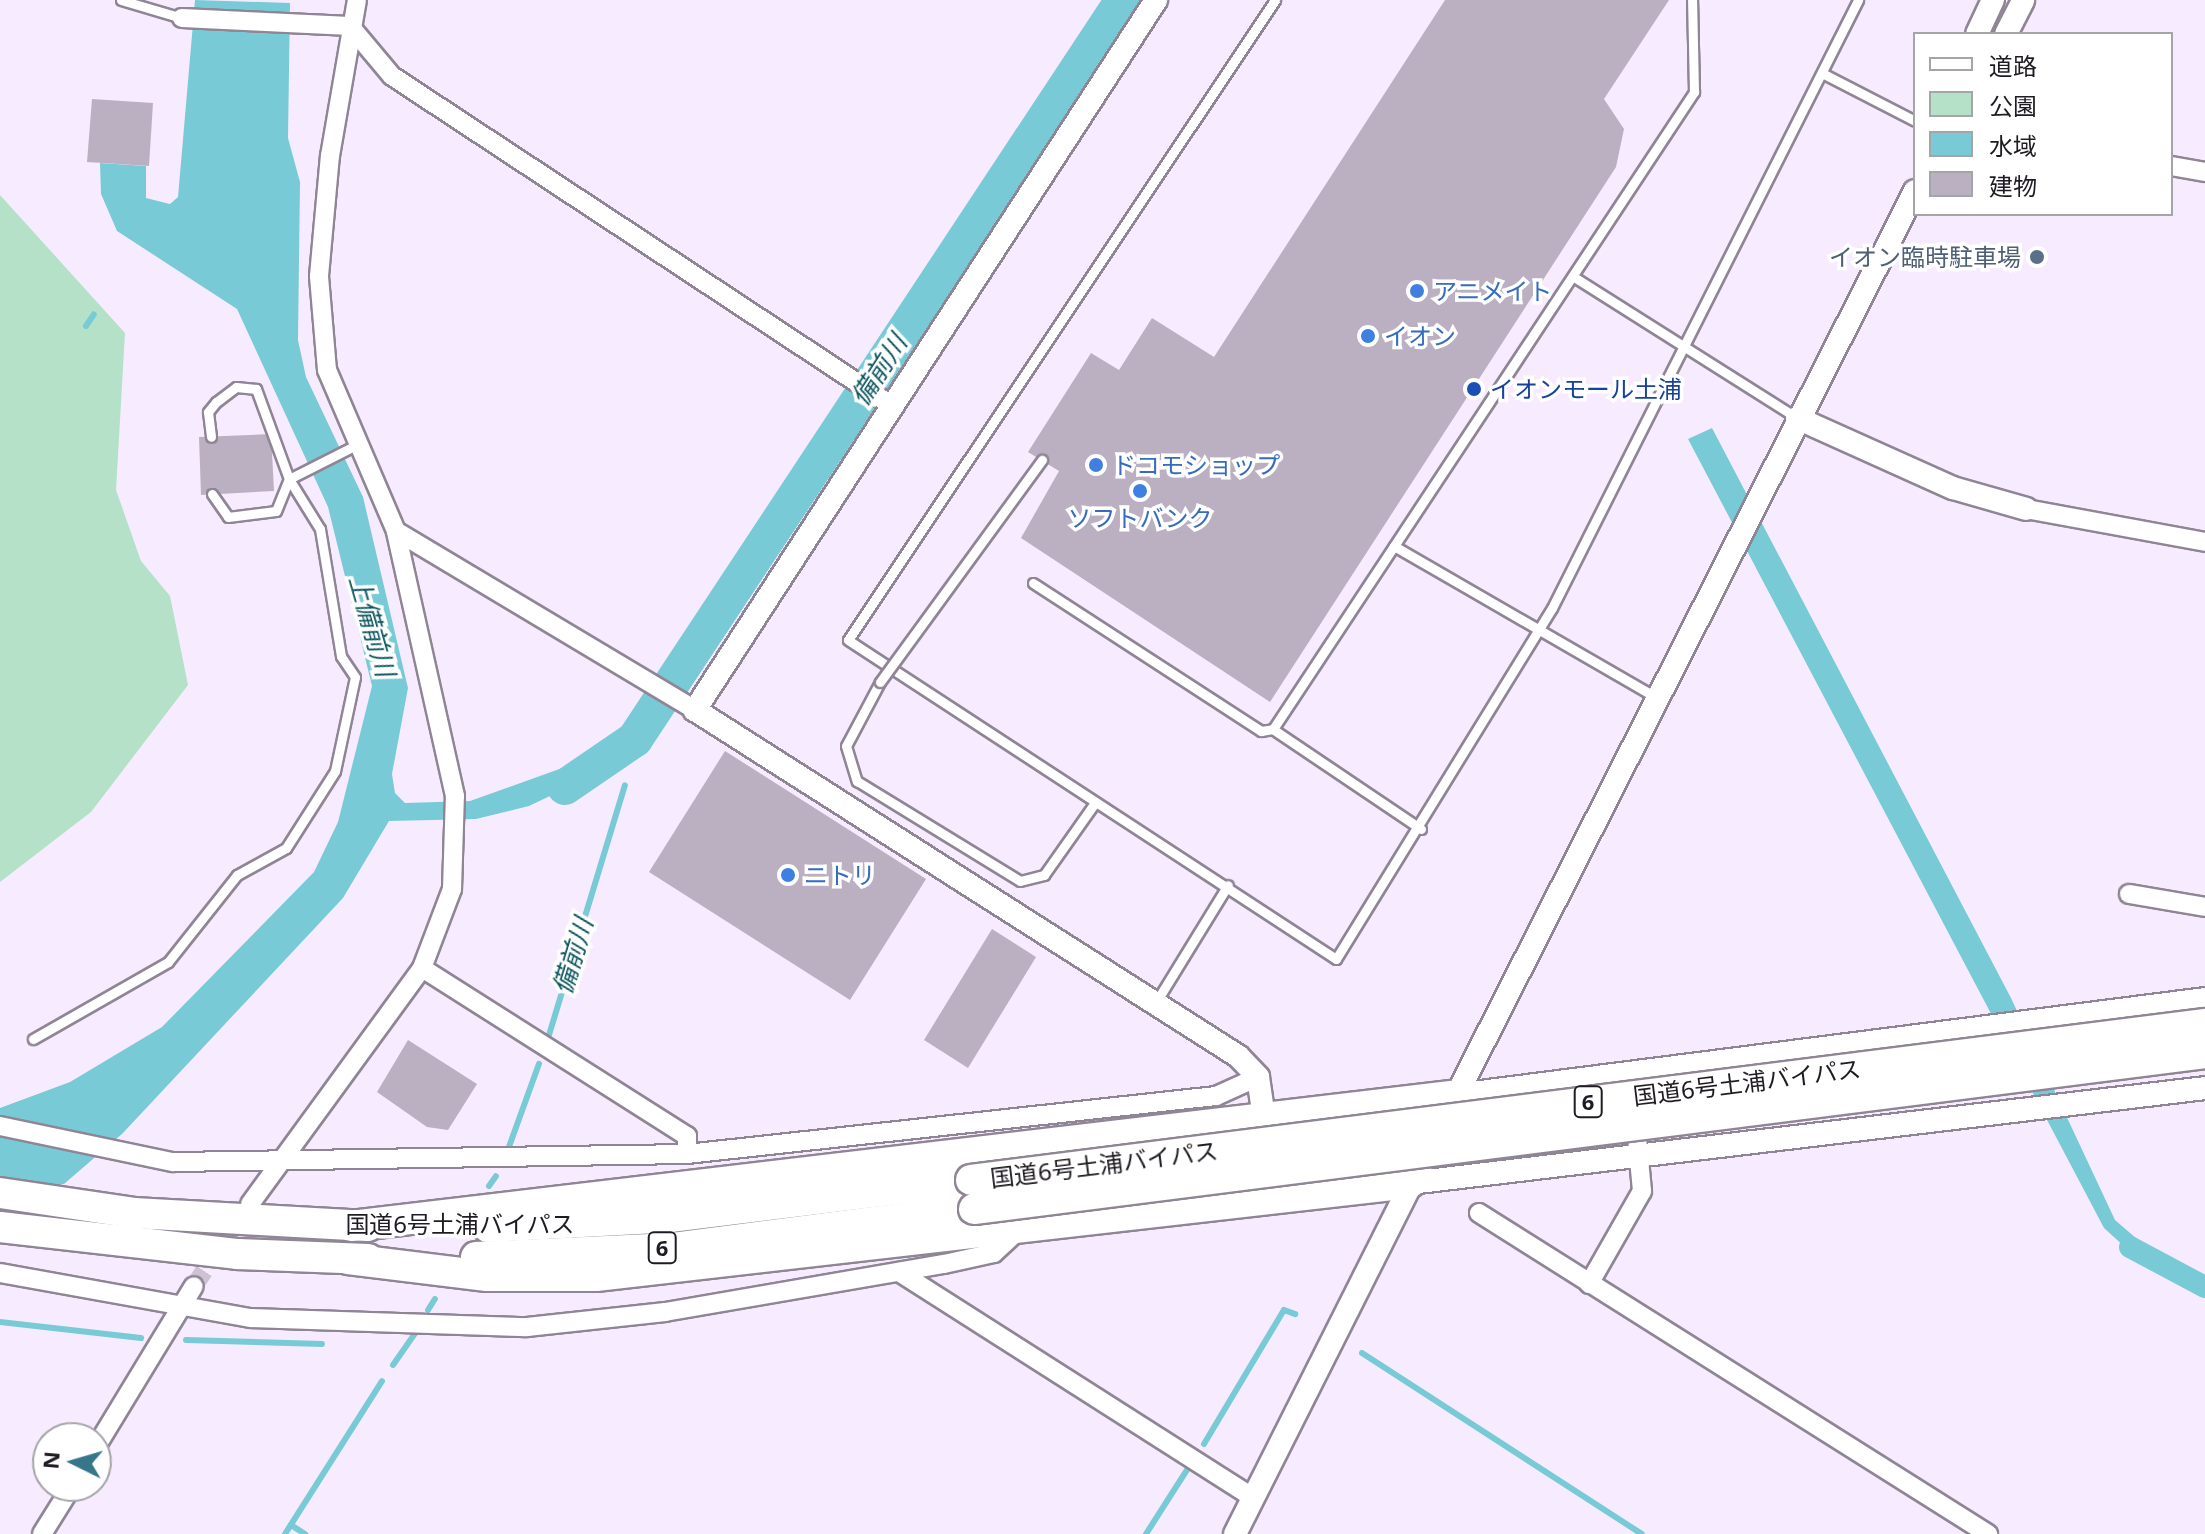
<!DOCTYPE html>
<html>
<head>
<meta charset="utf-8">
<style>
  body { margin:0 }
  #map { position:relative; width:2205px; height:1534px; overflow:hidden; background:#f7ecff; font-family:"Noto Sans","Noto Sans JP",sans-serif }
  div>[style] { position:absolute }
  .green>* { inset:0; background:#b4e1c8 }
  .water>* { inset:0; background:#78cbd6 }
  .stream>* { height:6px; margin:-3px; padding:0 3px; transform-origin:3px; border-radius:3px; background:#78cbd6 }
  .canal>* { height:22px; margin:-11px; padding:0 11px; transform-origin:11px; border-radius:11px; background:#78cbd6 }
  .river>* { height:36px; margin:-18px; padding:0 18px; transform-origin:18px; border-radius:18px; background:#78cbd6 }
  .building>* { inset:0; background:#bab0c1 }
  .minor-tunnel>* { height:18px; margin-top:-9px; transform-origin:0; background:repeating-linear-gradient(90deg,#ccc2d3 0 18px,transparent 0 27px) }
  .roads { filter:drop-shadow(2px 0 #8f8595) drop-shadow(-2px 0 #8f8595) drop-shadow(0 2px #8f8595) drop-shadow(0 -2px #8f8595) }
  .service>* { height:9px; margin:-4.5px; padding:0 4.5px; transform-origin:4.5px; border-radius:4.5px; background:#fff }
  .minor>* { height:18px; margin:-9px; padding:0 9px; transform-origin:9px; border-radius:9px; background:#fff }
  .tertiary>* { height:22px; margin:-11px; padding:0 11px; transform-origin:11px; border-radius:11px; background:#fff }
  .trunk>* { height:30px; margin:-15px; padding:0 15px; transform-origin:15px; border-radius:15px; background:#fff }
  .bridges { filter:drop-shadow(2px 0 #8f8595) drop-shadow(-2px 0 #8f8595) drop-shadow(0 2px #8f8595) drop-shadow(0 -2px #8f8595) }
  .service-bridge>* { height:9px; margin:-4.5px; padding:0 4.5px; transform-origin:4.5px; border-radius:4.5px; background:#fff }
  .trunk-bridge>* { height:30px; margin:-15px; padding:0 15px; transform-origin:15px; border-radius:15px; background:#fff }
  .dots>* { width:22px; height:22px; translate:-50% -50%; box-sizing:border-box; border:4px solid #fff; border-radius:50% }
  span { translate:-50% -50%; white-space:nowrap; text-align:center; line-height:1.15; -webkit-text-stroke:7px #fff; paint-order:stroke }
  .shield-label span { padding:2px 6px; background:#fff; border:2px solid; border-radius:6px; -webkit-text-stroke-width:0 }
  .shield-label { font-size:22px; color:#1f1b22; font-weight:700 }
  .service-label { font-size:24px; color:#4e5e75 }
  .right { translate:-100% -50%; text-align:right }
  .shop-label { font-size:24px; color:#366cbe }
  .left { translate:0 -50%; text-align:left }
  .transit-label { font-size:24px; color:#164399 }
  .street-label { font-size:24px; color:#1f1b22 }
  .water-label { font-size:26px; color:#0c565e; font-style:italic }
  .legend { position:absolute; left:1913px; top:32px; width:260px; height:184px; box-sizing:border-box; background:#fff; border:2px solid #a5a4a7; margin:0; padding:10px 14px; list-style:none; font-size:24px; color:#1f1b22 }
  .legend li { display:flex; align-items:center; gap:16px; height:40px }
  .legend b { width:40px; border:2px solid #a5a4a7 }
  .north { position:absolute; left:32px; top:1422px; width:80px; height:80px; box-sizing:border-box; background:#fff; border:2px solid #a5a4a7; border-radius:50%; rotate:275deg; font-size:22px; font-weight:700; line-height:32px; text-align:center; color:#1f1b22 }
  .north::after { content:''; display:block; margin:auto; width:28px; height:36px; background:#37758b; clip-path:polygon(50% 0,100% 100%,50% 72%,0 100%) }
</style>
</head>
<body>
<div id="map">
  <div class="green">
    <i style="clip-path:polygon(0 195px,125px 333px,116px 490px,141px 561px,170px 596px,188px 685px,91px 812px,0 882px)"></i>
  </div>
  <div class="water">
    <i style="clip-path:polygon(195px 0,290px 3px,288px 138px,300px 182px,298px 340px,306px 377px,363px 497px,408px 688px,392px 774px,395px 793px,405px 803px,470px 801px,604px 753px,611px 767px,529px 806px,476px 819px,389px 821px,343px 898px,122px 1134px,64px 1184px,0 1194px,0 1108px,70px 1082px,162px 1027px,314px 872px,338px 822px,372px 686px,328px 507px,237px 309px,117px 231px,101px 194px,100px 163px,146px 166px,146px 198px,170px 204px,178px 197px)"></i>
    <i style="clip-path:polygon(1712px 428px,2011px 998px,2115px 1220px,2158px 1257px,2150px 1270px,2104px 1228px,1688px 439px)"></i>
  </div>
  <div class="stream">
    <i style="left:86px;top:326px;width:14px;rotate:-56deg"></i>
    <i style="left:549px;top:1035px;width:261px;rotate:-73.1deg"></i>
    <i style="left:506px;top:1155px;width:97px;rotate:-70.1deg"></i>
    <i style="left:489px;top:1186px;width:12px;rotate:-55deg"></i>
    <i style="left:428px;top:1310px;width:13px;rotate:-58deg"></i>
    <i style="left:0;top:1322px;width:142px;rotate:6.5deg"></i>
    <i style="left:186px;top:1340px;width:136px;rotate:1.7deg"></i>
    <i style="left:1362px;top:1353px;width:333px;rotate:32.9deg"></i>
    <i style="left:393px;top:1365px;width:44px;rotate:-55.2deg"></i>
    <i style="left:1204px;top:1444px;width:156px;rotate:-59.2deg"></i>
    <i style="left:1284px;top:1310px;width:12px;rotate:20deg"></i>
    <i style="left:291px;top:1525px;width:17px;rotate:33deg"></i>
    <i style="left:285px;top:1534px;width:181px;rotate:-57.6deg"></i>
    <i style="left:1146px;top:1534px;width:76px;rotate:-57.4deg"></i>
  </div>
  <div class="canal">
    <i style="left:2130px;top:1247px;width:85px;rotate:28.1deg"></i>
  </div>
  <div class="river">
    <i style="left:565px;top:787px;width:85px;rotate:-34.4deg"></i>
    <i style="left:635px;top:739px;width:886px;rotate:-56.56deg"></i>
  </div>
  <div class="building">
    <i style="clip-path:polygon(1445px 0,1669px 0,1604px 99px,1624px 129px,1616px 167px,1270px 702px,1021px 538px,1059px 471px,1028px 452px,1091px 353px,1119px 370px,1152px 318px,1214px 357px)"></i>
    <i style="clip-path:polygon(92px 99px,153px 103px,149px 166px,87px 162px)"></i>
    <i style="clip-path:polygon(271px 434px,274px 491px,201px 495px,199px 437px)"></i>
    <i style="clip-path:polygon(725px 751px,926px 879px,850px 1000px,649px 872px)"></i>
    <i style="clip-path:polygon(992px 929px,1036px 957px,968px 1068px,924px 1040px)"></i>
    <i style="clip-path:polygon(408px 1040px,477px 1084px,448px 1130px,427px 1127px,377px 1092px)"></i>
  </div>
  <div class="minor-tunnel">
    <i style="left:194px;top:1286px;width:86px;rotate:-55.9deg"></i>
  </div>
  <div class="roads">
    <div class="service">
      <i style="left:121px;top:0;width:64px;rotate:16.4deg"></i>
      <i style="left:1275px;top:0;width:769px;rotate:123.71deg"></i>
      <i style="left:848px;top:640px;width:583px;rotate:33.17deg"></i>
      <i style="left:1336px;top:959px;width:412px;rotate:-58.4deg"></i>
      <i style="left:1552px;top:608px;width:681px;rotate:-63.28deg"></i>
      <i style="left:1824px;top:74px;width:102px;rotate:27.3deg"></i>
      <i style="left:1574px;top:277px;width:264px;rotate:32.3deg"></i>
      <i style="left:212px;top:494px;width:28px;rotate:55deg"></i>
      <i style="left:228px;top:517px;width:48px;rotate:-7.1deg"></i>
      <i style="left:276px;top:511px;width:35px;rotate:-68deg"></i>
      <i style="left:289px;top:479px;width:77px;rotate:-26.9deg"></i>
      <i style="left:1394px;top:546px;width:302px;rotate:30deg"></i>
      <i style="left:1033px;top:583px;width:272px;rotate:33deg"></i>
      <i style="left:1261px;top:731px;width:12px;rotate:-9deg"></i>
      <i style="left:880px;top:682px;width:72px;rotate:118deg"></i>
      <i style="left:846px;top:746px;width:37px;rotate:73deg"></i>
      <i style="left:857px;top:781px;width:191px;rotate:31.5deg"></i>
      <i style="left:1020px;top:881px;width:25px;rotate:-14deg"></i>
      <i style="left:1044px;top:875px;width:87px;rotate:-54.8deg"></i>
      <i style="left:1421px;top:829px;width:179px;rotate:-146deg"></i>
      <i style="left:1273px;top:729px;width:764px;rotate:-56.54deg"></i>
      <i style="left:1694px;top:92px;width:92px;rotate:-91.2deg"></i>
      <i style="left:1156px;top:1002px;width:137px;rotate:-58.4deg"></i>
      <i style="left:33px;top:1039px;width:155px;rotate:-29.7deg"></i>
      <i style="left:168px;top:962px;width:111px;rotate:-51.6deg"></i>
      <i style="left:237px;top:875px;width:56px;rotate:-28.9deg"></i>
      <i style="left:286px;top:848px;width:91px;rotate:-57.5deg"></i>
      <i style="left:335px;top:771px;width:96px;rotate:-78deg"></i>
      <i style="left:355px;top:677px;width:25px;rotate:-124deg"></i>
      <i style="left:341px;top:656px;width:129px;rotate:-99.4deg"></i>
      <i style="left:320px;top:529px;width:59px;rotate:-121.8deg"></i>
      <i style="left:289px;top:479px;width:96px;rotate:-110.1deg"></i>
      <i style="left:256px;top:389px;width:20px;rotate:-174deg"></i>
      <i style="left:236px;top:387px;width:25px;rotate:143deg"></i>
      <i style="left:216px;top:402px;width:13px;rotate:129deg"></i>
      <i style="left:208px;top:412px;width:25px;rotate:83deg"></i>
    </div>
    <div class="minor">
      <i style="left:182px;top:18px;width:168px;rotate:2.7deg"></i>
      <i style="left:350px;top:26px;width:65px;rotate:50deg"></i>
      <i style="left:392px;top:76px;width:598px;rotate:33.4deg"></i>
      <i style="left:2171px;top:166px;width:35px;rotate:10deg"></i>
      <i style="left:2026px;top:509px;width:182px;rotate:10.4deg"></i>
      <i style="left:396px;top:531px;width:348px;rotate:30.9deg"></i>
      <i style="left:2129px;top:894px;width:77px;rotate:9.7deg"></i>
      <i style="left:422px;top:968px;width:314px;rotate:32.4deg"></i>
      <i style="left:687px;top:1136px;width:18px;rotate:90deg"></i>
      <i style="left:0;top:1126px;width:177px;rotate:11.8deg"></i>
      <i style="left:173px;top:1162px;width:514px;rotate:-0.89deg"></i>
      <i style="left:687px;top:1154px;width:532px;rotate:-6.26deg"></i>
      <i style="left:1216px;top:1096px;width:46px;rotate:-24.3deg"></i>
      <i style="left:250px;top:1204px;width:292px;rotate:-53.9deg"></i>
      <i style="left:422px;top:968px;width:85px;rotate:-69.2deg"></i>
      <i style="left:452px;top:889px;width:93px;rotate:-88.2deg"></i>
      <i style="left:455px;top:796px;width:271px;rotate:-102.6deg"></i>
      <i style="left:396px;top:531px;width:175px;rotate:-113.2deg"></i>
      <i style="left:327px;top:370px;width:94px;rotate:-94.9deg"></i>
      <i style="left:319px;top:276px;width:121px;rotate:-84.8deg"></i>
      <i style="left:330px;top:156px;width:158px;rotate:-80.2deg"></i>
      <i style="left:1479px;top:1213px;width:602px;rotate:32.24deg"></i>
      <i style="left:899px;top:1272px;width:421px;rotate:32.5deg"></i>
      <i style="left:0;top:1273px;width:255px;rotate:10.2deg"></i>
      <i style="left:251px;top:1318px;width:276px;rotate:1.9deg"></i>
      <i style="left:527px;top:1327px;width:139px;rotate:-6.2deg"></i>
      <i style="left:665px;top:1312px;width:283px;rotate:-9.8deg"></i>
      <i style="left:944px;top:1264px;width:51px;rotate:-12.4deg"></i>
      <i style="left:994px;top:1253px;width:35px;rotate:-43deg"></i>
      <i style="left:1589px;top:1284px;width:107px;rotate:-60.3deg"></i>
      <i style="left:1642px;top:1191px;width:74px;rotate:-95.4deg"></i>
      <i style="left:96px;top:1447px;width:188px;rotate:-58.7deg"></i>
      <i style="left:42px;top:1534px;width:57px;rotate:-58deg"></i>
    </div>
    <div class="tertiary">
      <i style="left:1156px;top:0;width:847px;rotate:123deg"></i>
      <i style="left:695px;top:710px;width:644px;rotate:32.51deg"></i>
      <i style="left:1238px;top:1056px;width:29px;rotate:46deg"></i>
      <i style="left:1258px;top:1077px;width:55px;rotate:81.6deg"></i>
      <i style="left:1977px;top:34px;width:38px;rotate:-65deg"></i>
      <i style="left:2006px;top:34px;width:38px;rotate:-63deg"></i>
      <i style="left:1797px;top:418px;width:171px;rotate:24.2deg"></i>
      <i style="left:1953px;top:488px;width:76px;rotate:16deg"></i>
      <i style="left:1457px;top:1095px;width:754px;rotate:-7.31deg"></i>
      <i style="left:1450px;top:1108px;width:1028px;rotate:-63.11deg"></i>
      <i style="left:1410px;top:1183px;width:801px;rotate:-6.81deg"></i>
      <i style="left:1235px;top:1534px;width:439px;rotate:-63.3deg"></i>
    </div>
    <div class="trunk">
      <i style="left:0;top:1193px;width:135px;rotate:8.5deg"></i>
      <i style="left:134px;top:1213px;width:234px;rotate:3.2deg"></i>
      <i style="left:351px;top:1226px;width:1114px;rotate:-6.75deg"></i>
      <i style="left:0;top:1227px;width:240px;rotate:6.5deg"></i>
      <i style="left:238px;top:1254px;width:130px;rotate:2.2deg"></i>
      <i style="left:488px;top:1227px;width:182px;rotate:-3.1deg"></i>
      <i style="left:670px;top:1217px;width:303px;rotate:-7deg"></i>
      <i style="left:476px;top:1257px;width:197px;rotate:-2.6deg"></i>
      <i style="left:673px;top:1248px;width:304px;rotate:-7.4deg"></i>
      <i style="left:348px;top:1259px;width:140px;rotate:7deg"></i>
      <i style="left:487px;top:1276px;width:109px"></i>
      <i style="left:596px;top:1276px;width:819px;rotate:-6.52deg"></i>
    </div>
  </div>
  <div class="bridges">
    <div class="service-bridge">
      <i style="left:880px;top:682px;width:275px;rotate:-53.9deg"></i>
    </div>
    <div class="trunk-bridge">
      <i style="left:971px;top:1180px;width:1244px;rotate:-7.21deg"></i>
      <i style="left:974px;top:1209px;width:1241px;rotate:-7.22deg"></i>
    </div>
  </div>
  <div class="dots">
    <i style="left:2037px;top:257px;background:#5c6f8a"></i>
    <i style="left:1417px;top:291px;background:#3f7fe0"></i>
    <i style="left:1368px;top:336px;background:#3f7fe0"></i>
    <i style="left:1474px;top:389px;background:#1a4fb4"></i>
    <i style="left:1096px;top:465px;background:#3f7fe0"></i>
    <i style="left:1140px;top:491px;background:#3f7fe0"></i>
    <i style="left:788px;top:875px;background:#3f7fe0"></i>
  </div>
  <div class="shield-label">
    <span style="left:1588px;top:1102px">6</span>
    <span style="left:662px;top:1248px">6</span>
  </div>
  <div class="service-label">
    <span class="right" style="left:2021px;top:257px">イオン臨時駐車場</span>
  </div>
  <div class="shop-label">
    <span class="left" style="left:1433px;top:291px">アニメイト</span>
    <span class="left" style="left:1384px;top:336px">イオン</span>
    <span class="left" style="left:1112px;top:465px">ドコモショップ</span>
    <span style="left:1140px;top:518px">ソフトバンク</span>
    <span class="left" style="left:804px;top:875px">ニトリ</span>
  </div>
  <div class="transit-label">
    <span class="left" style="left:1490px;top:389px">イオンモール土浦</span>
  </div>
  <div class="street-label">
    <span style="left:1747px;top:1082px;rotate:-7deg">国道6号土浦バイパス</span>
    <span style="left:1104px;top:1164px;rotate:-7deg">国道6号土浦バイパス</span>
    <span style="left:460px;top:1224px">国道6号土浦バイパス</span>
  </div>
  <div class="water-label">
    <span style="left:879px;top:370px;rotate:-57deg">備前川</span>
    <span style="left:372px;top:626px;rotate:74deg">上備前川</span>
    <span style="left:573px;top:956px;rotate:-73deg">備前川</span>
  </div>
  <ul class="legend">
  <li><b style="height:10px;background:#fff"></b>道路</li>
  <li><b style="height:22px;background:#b4e1c8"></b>公園</li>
  <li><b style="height:22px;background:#78cbd6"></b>水域</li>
  <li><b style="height:22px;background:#bab0c1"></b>建物</li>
  </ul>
  <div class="north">N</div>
</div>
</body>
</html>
